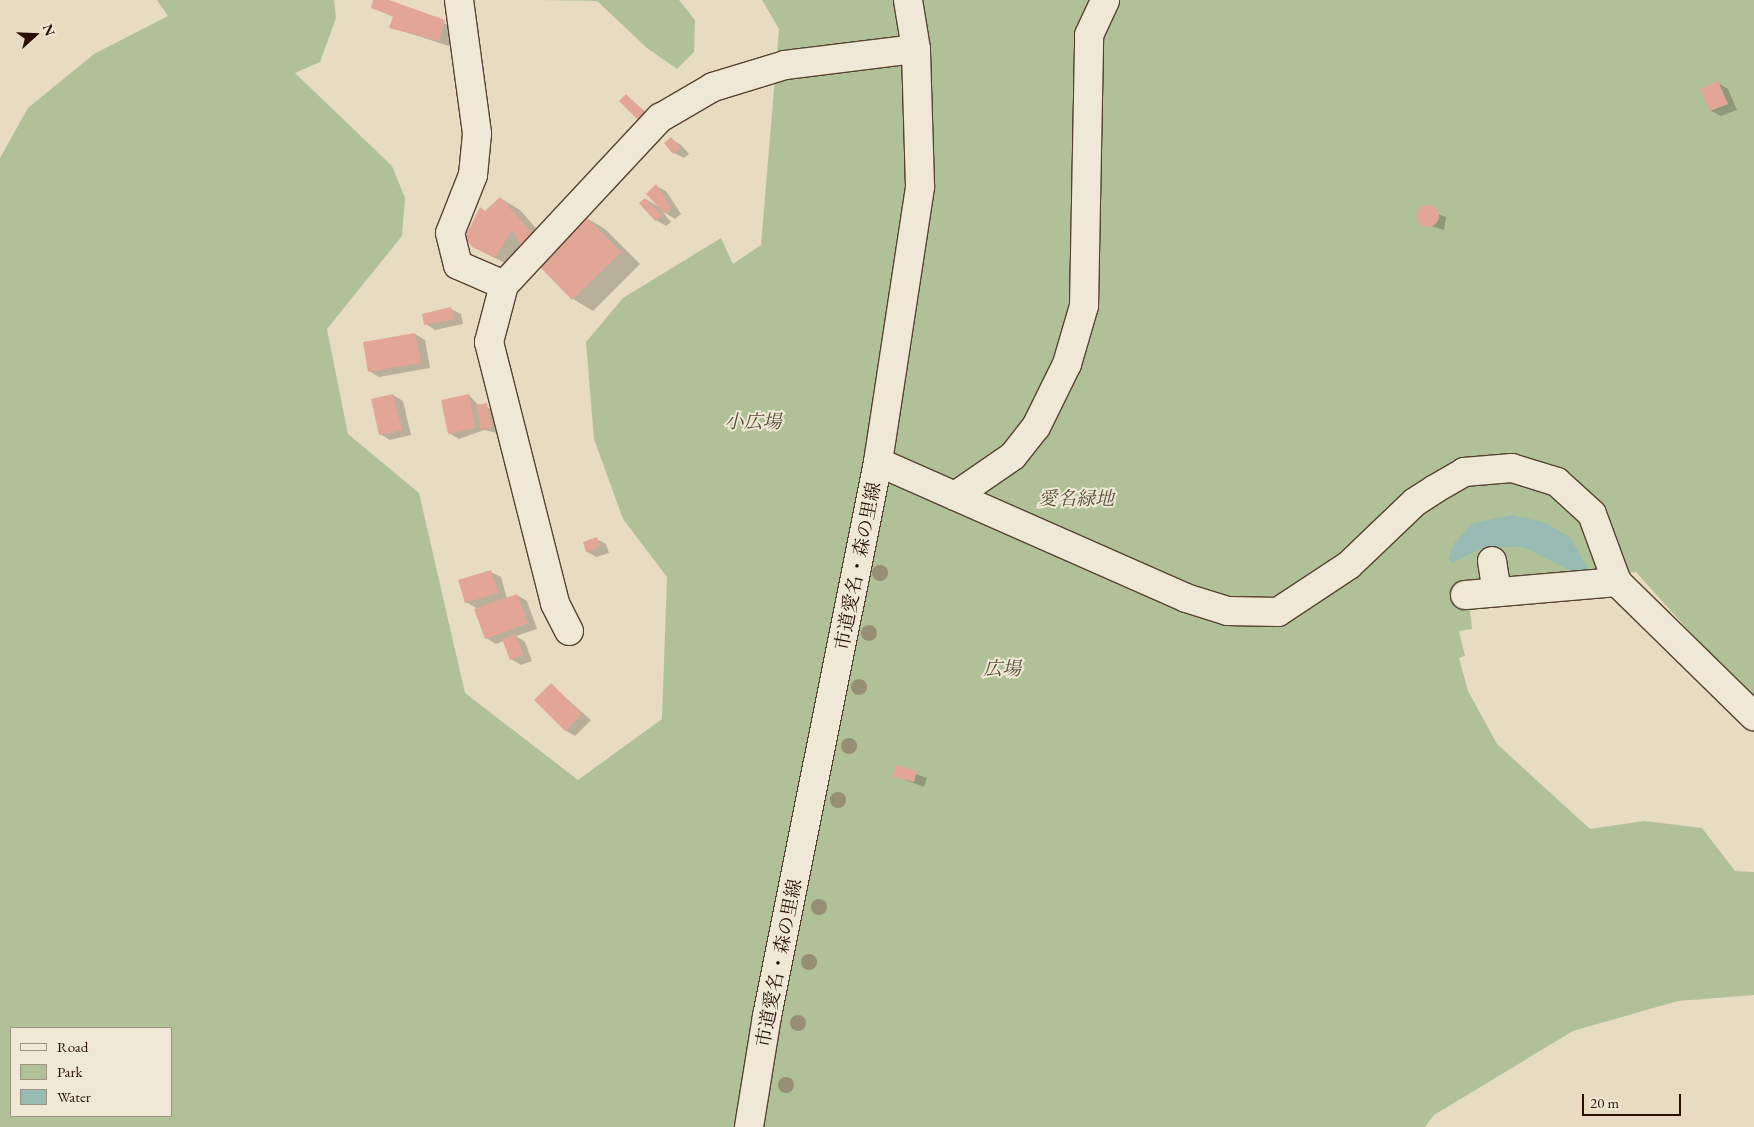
<!DOCTYPE html>
<html>
<head>
<meta charset="utf-8">
<style>
  body { margin:0 }
  #map { position:relative; width:1754px; height:1127px; overflow:hidden; background:#e7dbc2; font-family:"EB Garamond","Noto Serif JP",serif }
  div>[style] { position:absolute }
  .green>* { inset:0; background:#b0c198 }
  .water>* { inset:0; background:#97bbb2 }
  .shadow>* { inset:0; background:#0003 }
  .building>* { inset:0; background:#e3a696 }
  .round { border-radius:50% }
  .roads { filter:drop-shadow(1px 0 #584231) drop-shadow(-1px 0 #584231) drop-shadow(0 1px #584231) drop-shadow(0 -1px #584231) }
  .minor>* { height:28px; margin:-14px; padding:0 14px; transform-origin:14px; border-radius:14px; background:#efe8d7 }
  .trees>* { width:16px; height:16px; margin:-8px; border-radius:50%; background:#988d75 }
  span { translate:-50% -50%; white-space:nowrap; text-align:center; line-height:1.15; -webkit-text-stroke:4px #efe8d7; paint-order:stroke }
  .park-label { font-size:19px; color:#584d36; font-style:italic }
  .street-label { font-size:19px; color:#290f01 }
  .legend { position:absolute; left:10px; top:1027px; width:162px; height:90px; box-sizing:border-box; background:#efe8d7; border:1px solid #a09181; margin:0; padding:6px 9px; list-style:none; font-size:15px; color:#290f01 }
  .legend li { display:flex; align-items:center; gap:10px; height:25px }
  .legend b { width:25px; border:1px solid #a09181 }
  .north { position:absolute; left:10px; top:10px; width:50px; height:50px; -webkit-text-stroke:4px #efe8d7; paint-order:stroke; rotate:70deg; font-size:14px; font-weight:700; line-height:20px; text-align:center; color:#290f01 }
  .north::after { content:''; display:block; margin:auto; width:18px; height:22px; background:#290f01; clip-path:polygon(50% 0,100% 100%,50% 72%,0 100%) }
  .scale { position:absolute; left:1582px; top:1094px; width:99px; height:22px; box-sizing:border-box; border:2px solid #290f01; border-top:0; padding-left:6px; font-size:15px; line-height:18px; white-space:nowrap; color:#290f01; -webkit-text-stroke:4px #efe8d7; paint-order:stroke }
</style>
</head>
<body>
<div id="map">
  <div class="green">
    <i style="clip-path:polygon(evenodd,157px 0,334px 0,336px 18px,320px 62px,295px 73px,392px 166px,405px 198px,402px 236px,327px 329px,348px 434px,419px 493px,465px 693px,578px 780px,662px 719px,667px 577px,623px 519px,594px 439px,586px 342px,623px 298px,721px 238px,733px 264px,761px 245px,779px 29px,762px 0,1754px 0,1754px 703px,1636px 572px,1490px 584px,1470px 611px,1472px 629px,1459px 631px,1465px 656px,1459px 658px,1468px 691px,1497px 744px,1590px 829px,1644px 821px,1702px 828px,1735px 871px,1754px 872px,1754px 995px,1678px 1001px,1573px 1031px,1434px 1115px,1425px 1127px,0 1127px,0 158px,28px 108px,94px 54px,168px 16px,157px 0,11px 1028px,171px 1028px,171px 1116px,11px 1116px,11px 1028px)"></i>
    <i style="clip-path:polygon(541px 0,679px 0,695px 20px,694px 52px,677px 69px,647px 48px,597px 1px)"></i>
  </div>
  <div class="water">
    <i style="clip-path:polygon(1512px 515px,1543px 522px,1570px 537px,1591px 574px,1585px 578px,1523px 547px,1484px 547px,1452px 563px,1448px 558px,1455px 542px,1473px 523px)"></i>
  </div>
  <div class="shadow">
    <i style="clip-path:polygon(375px 0,455px 27px,449px 46px,390px 27px,394px 17px,372px 8px)"></i>
    <i style="clip-path:polygon(1718px 83px,1728px 89px,1737px 110px,1721px 116px,1711px 111px)"></i>
    <i style="clip-path:polygon(626px 95px,655px 120px,650px 126px)"></i>
    <i style="clip-path:polygon(671px 139px,681px 145px,689px 154px,684px 158px,674px 153px)"></i>
    <i style="clip-path:polygon(656px 186px,666px 191px,681px 214px,675px 219px,662px 211px,671px 222px,666px 226px,656px 220px,646px 199px,659px 207px)"></i>
    <i style="clip-path:polygon(500px 198px,520px 210px,552px 246px,516px 269px,472px 246px)"></i>
    <i style="clip-path:polygon(1422px 208px,1446px 217px,1444px 230px,1421px 223px)"></i>
    <i style="clip-path:polygon(585px 217px,605px 229px,640px 264px,593px 311px,573px 299px,538px 263px)"></i>
    <i style="clip-path:polygon(451px 309px,461px 314px,463px 324px,435px 330px,426px 324px)"></i>
    <i style="clip-path:polygon(415px 334px,425px 340px,430px 368px,379px 377px,369px 371px,365px 343px)"></i>
    <i style="clip-path:polygon(393px 395px,403px 401px,411px 435px,390px 440px,380px 434px)"></i>
    <i style="clip-path:polygon(469px 395px,479px 406px,497px 410px,502px 434px,484px 430px,459px 439px,449px 433px)"></i>
    <i style="clip-path:polygon(596px 539px,606px 544px,609px 553px,597px 557px,587px 552px,584px 543px)"></i>
    <i style="clip-path:polygon(491px 572px,501px 577px,507px 599px,517px 595px,527px 601px,537px 629px,516px 636px,525px 642px,532px 661px,521px 665px,511px 659px,504px 641px,496px 644px,486px 638px,478px 609px,466px 602px)"></i>
    <i style="clip-path:polygon(551px 685px,591px 720px,575px 736px,565px 730px)"></i>
    <i style="clip-path:polygon(897px 767px,927px 778px,924px 787px,894px 776px)"></i>
  </div>
  <div class="building">
    <i style="clip-path:polygon(373px 0,389px 0,445px 20px,439px 41px,389px 28px,393px 16px,371px 8px)"></i>
    <i style="clip-path:polygon(1718px 81px,1728px 104px,1710px 111px,1700px 89px)"></i>
    <i style="clip-path:polygon(626px 94px,646px 114px,639px 121px,619px 101px)"></i>
    <i style="clip-path:polygon(671px 137px,680px 148px,673px 154px,664px 143px)"></i>
    <i style="clip-path:polygon(656px 184px,671px 208px,665px 214px,646px 194px)"></i>
    <i style="clip-path:polygon(500px 197px,532px 233px,521px 245px,512px 230px,495px 258px,472px 247px,465px 237px,480px 207px,485px 211px)"></i>
    <i style="clip-path:polygon(645px 198px,662px 216px,655px 221px,639px 203px)"></i>
    <i class="round" style="left:1417px;top:205px;width:22px;height:22px"></i>
    <i style="clip-path:polygon(584px 215px,621px 252px,572px 300px,536px 263px)"></i>
    <i style="clip-path:polygon(451px 307px,454px 319px,424px 325px,422px 314px)"></i>
    <i style="clip-path:polygon(415px 333px,421px 363px,368px 372px,363px 342px)"></i>
    <i style="clip-path:polygon(393px 394px,402px 430px,379px 435px,371px 399px)"></i>
    <i style="clip-path:polygon(469px 394px,475px 428px,448px 434px,441px 400px)"></i>
    <i style="clip-path:polygon(487px 403px,492px 428px,481px 430px,476px 405px)"></i>
    <i style="clip-path:polygon(597px 537px,600px 547px,586px 552px,583px 542px)"></i>
    <i style="clip-path:polygon(491px 570px,498px 593px,465px 603px,458px 580px)"></i>
    <i style="clip-path:polygon(517px 594px,528px 623px,485px 639px,474px 609px)"></i>
    <i style="clip-path:polygon(515px 634px,523px 655px,510px 660px,502px 639px)"></i>
    <i style="clip-path:polygon(551px 683px,582px 714px,565px 731px,534px 700px)"></i>
    <i style="clip-path:polygon(896px 765px,917px 771px,914px 782px,893px 777px)"></i>
  </div>
  <div class="roads">
    <div class="minor">
      <i style="left:459px;top:0;width:135px;rotate:82.3deg"></i>
      <i style="left:477px;top:134px;width:41px;rotate:95.6deg"></i>
      <i style="left:473px;top:175px;width:62px;rotate:111.6deg"></i>
      <i style="left:450px;top:233px;width:33px;rotate:76deg"></i>
      <i style="left:458px;top:265px;width:50px;rotate:23.5deg"></i>
      <i style="left:878px;top:462px;width:337px;rotate:23.8deg"></i>
      <i style="left:1186px;top:598px;width:44px;rotate:17.2deg"></i>
      <i style="left:1228px;top:611px;width:50px;rotate:1.1deg"></i>
      <i style="left:1278px;top:612px;width:85px;rotate:-33.5deg"></i>
      <i style="left:1349px;top:565px;width:91px;rotate:-43.7deg"></i>
      <i style="left:1415px;top:502px;width:24px;rotate:-33deg"></i>
      <i style="left:1435px;top:489px;width:34px;rotate:-30deg"></i>
      <i style="left:1464px;top:472px;width:48px;rotate:-4.8deg"></i>
      <i style="left:1512px;top:468px;width:47px;rotate:17.3deg"></i>
      <i style="left:1557px;top:482px;width:47px;rotate:42.4deg"></i>
      <i style="left:1592px;top:514px;width:72px;rotate:69.8deg"></i>
      <i style="left:1617px;top:582px;width:192px;rotate:44.4deg"></i>
      <i style="left:955px;top:496px;width:70px;rotate:-34.6deg"></i>
      <i style="left:1013px;top:456px;width:37px;rotate:-52deg"></i>
      <i style="left:1036px;top:427px;width:70px;rotate:-63.8deg"></i>
      <i style="left:1067px;top:364px;width:60px;rotate:-73.7deg"></i>
      <i style="left:1084px;top:306px;width:271px;rotate:-88.9deg"></i>
      <i style="left:1089px;top:35px;width:38px;rotate:-65deg"></i>
      <i style="left:1492px;top:561px;width:31px;rotate:81deg"></i>
      <i style="left:1465px;top:595px;width:153px;rotate:-4.9deg"></i>
      <i style="left:569px;top:631px;width:31px;rotate:-117deg"></i>
      <i style="left:555px;top:603px;width:269px;rotate:-104.2deg"></i>
      <i style="left:489px;top:342px;width:59px;rotate:-75.3deg"></i>
      <i style="left:504px;top:285px;width:229px;rotate:-47deg"></i>
      <i style="left:660px;top:118px;width:61px;rotate:-30.3deg"></i>
      <i style="left:713px;top:87px;width:75px;rotate:-17deg"></i>
      <i style="left:785px;top:65px;width:132px;rotate:-7deg"></i>
      <i style="left:749px;top:1127px;width:112px;rotate:-80.8deg"></i>
      <i style="left:767px;top:1016px;width:565px;rotate:-78.67deg"></i>
      <i style="left:878px;top:462px;width:279px;rotate:-81.3deg"></i>
      <i style="left:920px;top:186px;width:137px;rotate:-91.7deg"></i>
      <i style="left:916px;top:49px;width:50px;rotate:-99.3deg"></i>
    </div>
  </div>
  <div class="trees">
    <i style="left:880px;top:573px"></i>
    <i style="left:869px;top:633px"></i>
    <i style="left:859px;top:687px"></i>
    <i style="left:849px;top:746px"></i>
    <i style="left:838px;top:800px"></i>
    <i style="left:819px;top:907px"></i>
    <i style="left:809px;top:962px"></i>
    <i style="left:798px;top:1023px"></i>
    <i style="left:786px;top:1085px"></i>
  </div>
  <div class="park-label">
    <span style="left:753px;top:422px">小広場</span>
    <span style="left:1076px;top:499px">愛名緑地</span>
    <span style="left:1002px;top:669px">広場</span>
  </div>
  <div class="street-label">
    <span style="left:858px;top:566px;rotate:-79deg">市道愛名・森の里線</span>
    <span style="left:779px;top:963px;rotate:-79deg">市道愛名・森の里線</span>
  </div>
  <ul class="legend">
  <li><b style="height:6px;background:#efe8d7"></b>Road</li>
  <li><b style="height:14px;background:#b0c198"></b>Park</li>
  <li><b style="height:14px;background:#97bbb2"></b>Water</li>
  </ul>
  <div class="north">N</div>
  <div class="scale">20 m</div>
</div>
</body>
</html>
